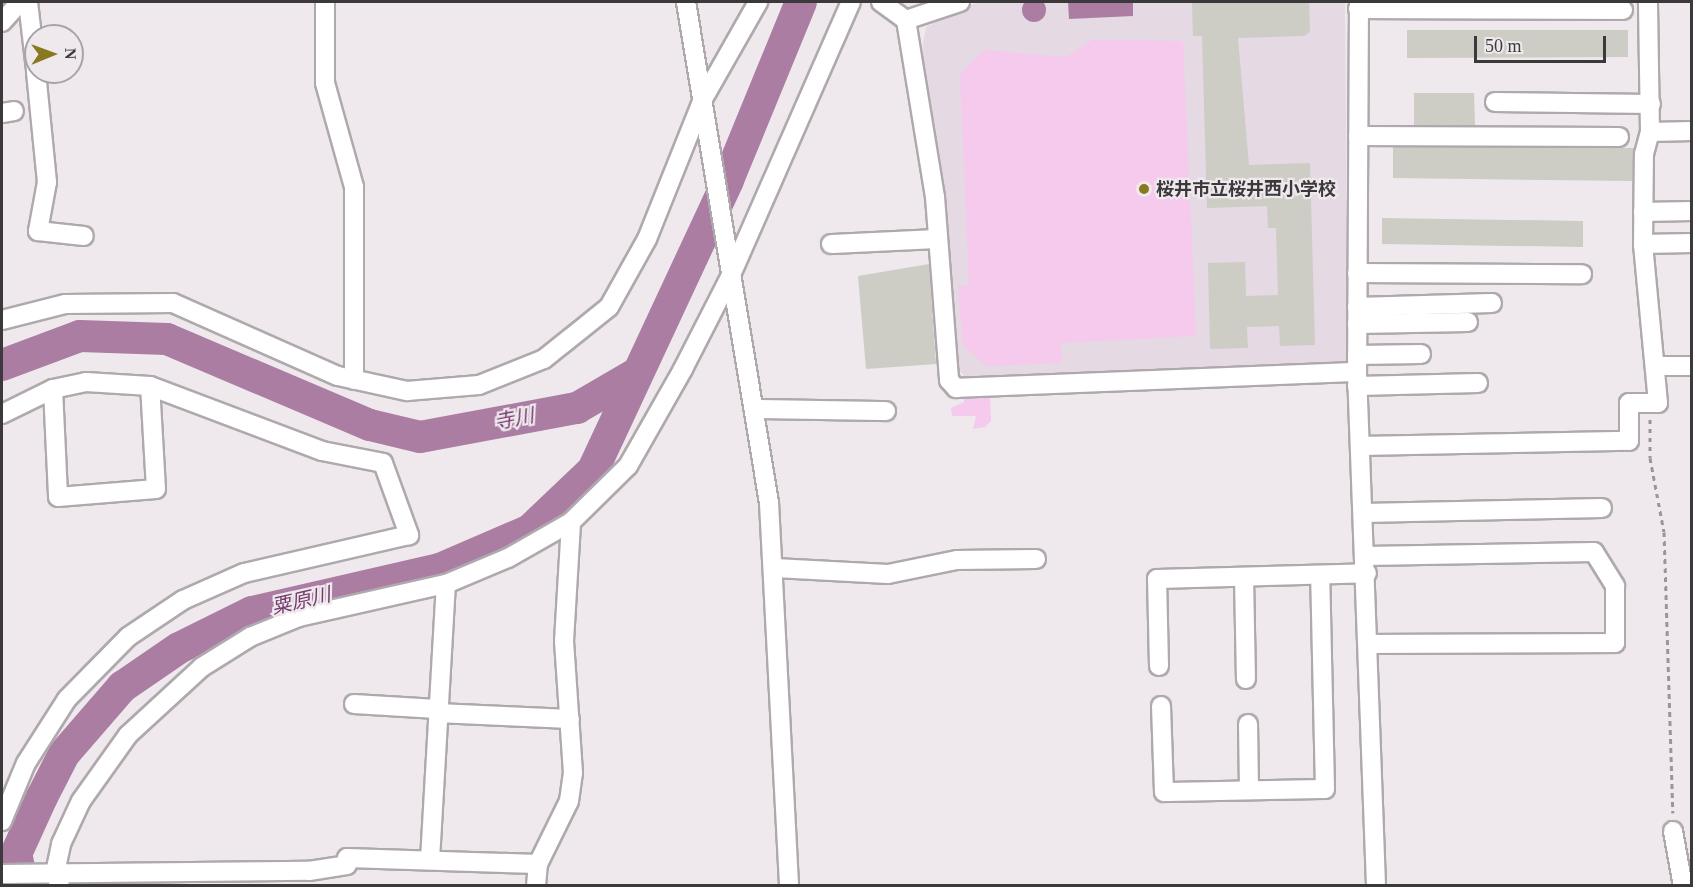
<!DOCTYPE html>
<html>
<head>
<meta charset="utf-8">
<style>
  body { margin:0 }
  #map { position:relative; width:1693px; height:887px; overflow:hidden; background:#efe9ee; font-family:"Times New Roman","Noto Sans JP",serif }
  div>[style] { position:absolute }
  .built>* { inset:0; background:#e5d9e3 }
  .green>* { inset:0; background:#f5caed }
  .water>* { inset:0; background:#ab7da3 }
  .round { border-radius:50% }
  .river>* { height:32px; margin:-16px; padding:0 16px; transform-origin:16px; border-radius:16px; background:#ab7da3 }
  .building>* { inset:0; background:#cdccc5 }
  .path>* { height:3px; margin-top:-1.5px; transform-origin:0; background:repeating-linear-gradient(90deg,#9a9599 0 4.5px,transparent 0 9px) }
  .roads { filter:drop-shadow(2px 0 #afa9ae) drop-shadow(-2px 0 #afa9ae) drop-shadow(0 2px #afa9ae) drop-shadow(0 -2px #afa9ae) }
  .minor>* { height:18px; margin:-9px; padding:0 9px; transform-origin:9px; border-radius:9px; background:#fff }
  .dots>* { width:16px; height:16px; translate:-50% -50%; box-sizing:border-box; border:3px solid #efe9ee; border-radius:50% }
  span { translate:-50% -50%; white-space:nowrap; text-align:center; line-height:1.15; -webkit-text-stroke:4.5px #efe9ee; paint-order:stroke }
  .poi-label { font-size:18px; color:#3c393b; font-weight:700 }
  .left { translate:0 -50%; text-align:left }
  .water-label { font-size:20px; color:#763b6e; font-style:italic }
  .frame { position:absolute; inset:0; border:3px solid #3c393b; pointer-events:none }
  .north { position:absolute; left:24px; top:24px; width:60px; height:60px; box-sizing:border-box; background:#efe9ee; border:2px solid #a7a3a6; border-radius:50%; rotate:89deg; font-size:16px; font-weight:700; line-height:24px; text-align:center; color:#3c393b }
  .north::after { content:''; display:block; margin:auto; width:21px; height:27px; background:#89791e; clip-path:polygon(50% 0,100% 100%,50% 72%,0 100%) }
  .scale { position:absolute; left:1474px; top:36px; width:132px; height:27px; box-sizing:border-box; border:3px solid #3c393b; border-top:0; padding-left:8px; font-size:18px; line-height:21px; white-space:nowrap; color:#3c393b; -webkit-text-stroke:4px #efe9ee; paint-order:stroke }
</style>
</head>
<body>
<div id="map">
  <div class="built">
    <i style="clip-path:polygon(978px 2px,1345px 2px,1348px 364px,967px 379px,958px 369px,942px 198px,925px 114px,923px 44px,926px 27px)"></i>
  </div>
  <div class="green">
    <i style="clip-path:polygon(1092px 40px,1183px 41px,1196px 336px,1061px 343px,1062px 363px,987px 366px,963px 346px,958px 286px,969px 285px,960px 74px,984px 50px,1066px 57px)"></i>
    <i style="clip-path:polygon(964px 393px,990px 395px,991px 421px,985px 427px,973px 429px,976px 416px,952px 416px,951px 408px,964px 402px)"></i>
  </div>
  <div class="water">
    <i class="round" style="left:1022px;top:-2px;width:24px;height:24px"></i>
    <i style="clip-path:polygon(1068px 2px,1133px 2px,1133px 16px,1069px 19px)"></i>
  </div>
  <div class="river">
    <i style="left:2px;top:365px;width:83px;rotate:-20.4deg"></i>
    <i style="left:80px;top:336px;width:87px;rotate:2deg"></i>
    <i style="left:167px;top:339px;width:220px;rotate:23deg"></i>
    <i style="left:370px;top:425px;width:51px;rotate:13.5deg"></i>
    <i style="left:420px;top:437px;width:160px;rotate:-10.5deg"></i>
    <i style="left:577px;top:408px;width:66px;rotate:-30.1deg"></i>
    <i style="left:23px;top:886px;width:33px;rotate:-102deg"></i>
    <i style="left:16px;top:854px;width:63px;rotate:-65.5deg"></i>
    <i style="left:42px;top:797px;width:48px;rotate:-62.9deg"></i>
    <i style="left:64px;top:754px;width:89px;rotate:-49.1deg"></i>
    <i style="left:122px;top:687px;width:69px;rotate:-34.4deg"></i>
    <i style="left:179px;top:648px;width:81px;rotate:-26.3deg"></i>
    <i style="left:252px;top:612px;width:193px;rotate:-12.9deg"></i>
    <i style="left:440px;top:569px;width:98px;rotate:-23.4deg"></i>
    <i style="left:530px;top:530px;width:87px;rotate:-43.6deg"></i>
    <i style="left:593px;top:470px;width:320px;rotate:-65deg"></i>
    <i style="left:728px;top:180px;width:192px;rotate:-67.7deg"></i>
  </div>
  <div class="building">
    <i style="clip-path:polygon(1192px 2px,1309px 2px,1310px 32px,1304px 36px,1238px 38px,1249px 165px,1310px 163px,1315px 345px,1280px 346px,1279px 326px,1247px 327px,1248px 348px,1210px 349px,1208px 263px,1245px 262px,1246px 296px,1278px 295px,1276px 228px,1268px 228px,1267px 206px,1207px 208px,1202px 36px,1193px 36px)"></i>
    <i style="clip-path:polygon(1407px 30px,1628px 30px,1628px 57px,1407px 58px)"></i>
    <i style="clip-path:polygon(1414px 93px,1474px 93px,1475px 125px,1414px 125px)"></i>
    <i style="clip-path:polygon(1393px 147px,1634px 148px,1632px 181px,1393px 178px)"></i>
    <i style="clip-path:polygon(1382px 218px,1583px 221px,1583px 247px,1382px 244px)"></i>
    <i style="clip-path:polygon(929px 264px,936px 364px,866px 369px,858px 276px)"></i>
  </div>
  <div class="path">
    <i style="left:1650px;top:419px;width:39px;rotate:90deg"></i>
    <i style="left:1650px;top:458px;width:75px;rotate:79.3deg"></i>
    <i style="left:1664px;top:532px;width:281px;rotate:88.2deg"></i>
  </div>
  <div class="roads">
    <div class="minor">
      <i style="left:28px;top:2px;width:68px;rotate:83.3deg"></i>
      <i style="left:325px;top:2px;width:81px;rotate:90deg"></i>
      <i style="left:325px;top:83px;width:108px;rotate:74.4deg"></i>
      <i style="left:354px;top:187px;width:193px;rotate:90deg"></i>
      <i style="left:686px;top:2px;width:508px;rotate:80.59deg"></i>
      <i style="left:769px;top:503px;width:384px;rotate:87deg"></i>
      <i style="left:881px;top:2px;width:31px;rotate:36deg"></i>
      <i style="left:960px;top:2px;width:57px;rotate:161.6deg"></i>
      <i style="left:906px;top:20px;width:179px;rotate:80.7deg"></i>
      <i style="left:935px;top:197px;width:184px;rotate:85.6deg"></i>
      <i style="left:949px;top:380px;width:11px;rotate:49deg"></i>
      <i style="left:956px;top:388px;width:401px;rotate:-2.3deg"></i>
      <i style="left:1359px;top:2px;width:370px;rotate:90.3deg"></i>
      <i style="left:1357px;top:372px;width:514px;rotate:87.88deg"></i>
      <i style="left:1358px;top:9px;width:265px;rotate:0.2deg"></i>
      <i style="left:2px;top:22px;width:27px;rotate:-48deg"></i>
      <i style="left:36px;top:72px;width:111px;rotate:84.3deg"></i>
      <i style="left:47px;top:182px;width:50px;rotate:100.4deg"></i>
      <i style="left:38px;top:231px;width:46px;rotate:6.2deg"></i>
      <i style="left:1495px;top:102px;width:156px;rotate:0.7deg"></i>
      <i style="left:2px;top:113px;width:12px;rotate:-9deg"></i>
      <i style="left:1650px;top:132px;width:42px;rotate:-1.4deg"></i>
      <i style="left:1358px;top:136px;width:261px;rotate:0.2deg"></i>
      <i style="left:1643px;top:212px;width:49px;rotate:-1.2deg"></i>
      <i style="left:831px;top:244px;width:107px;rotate:-2.7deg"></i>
      <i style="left:1643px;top:244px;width:49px;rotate:-1.2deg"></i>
      <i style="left:1357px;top:273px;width:225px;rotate:0.3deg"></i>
      <i style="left:1357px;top:307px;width:135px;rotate:-1.7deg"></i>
      <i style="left:2px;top:320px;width:65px;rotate:-14.3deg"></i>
      <i style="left:65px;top:304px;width:108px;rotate:-0.5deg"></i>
      <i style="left:173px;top:303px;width:180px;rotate:23.9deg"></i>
      <i style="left:338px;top:376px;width:71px;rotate:12.3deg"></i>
      <i style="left:407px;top:391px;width:72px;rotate:-4.8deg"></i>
      <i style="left:479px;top:385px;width:70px;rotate:-21.8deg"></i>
      <i style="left:544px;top:359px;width:83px;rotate:-38.7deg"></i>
      <i style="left:609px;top:307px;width:78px;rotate:-60.8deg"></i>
      <i style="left:647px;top:239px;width:151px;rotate:-68.2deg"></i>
      <i style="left:703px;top:99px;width:112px;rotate:-60.4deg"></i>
      <i style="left:1357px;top:324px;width:111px;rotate:-1deg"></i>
      <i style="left:1357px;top:355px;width:64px;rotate:-0.9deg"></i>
      <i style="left:1656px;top:366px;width:36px"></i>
      <i style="left:1357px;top:386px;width:121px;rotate:-1.4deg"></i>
      <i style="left:53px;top:389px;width:108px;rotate:87.3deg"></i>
      <i style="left:58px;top:497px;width:98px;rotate:-4.7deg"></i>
      <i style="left:156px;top:489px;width:103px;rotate:-93.3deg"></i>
      <i style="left:754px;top:409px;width:132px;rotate:0.9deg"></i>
      <i style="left:2px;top:414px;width:57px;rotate:-26.1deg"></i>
      <i style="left:53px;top:389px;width:34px;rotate:-12deg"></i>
      <i style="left:86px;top:382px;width:64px;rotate:3.6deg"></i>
      <i style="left:150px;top:386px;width:184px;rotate:20.7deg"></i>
      <i style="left:322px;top:451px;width:62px;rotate:11.1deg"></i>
      <i style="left:383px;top:463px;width:77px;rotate:70.1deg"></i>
      <i style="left:409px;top:535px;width:169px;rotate:167deg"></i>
      <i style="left:244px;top:573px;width:67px;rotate:156.1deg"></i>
      <i style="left:183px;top:600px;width:66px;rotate:146.1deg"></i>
      <i style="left:128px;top:637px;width:87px;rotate:134.5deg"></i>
      <i style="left:67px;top:699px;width:76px;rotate:122.6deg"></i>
      <i style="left:26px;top:763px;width:63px;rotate:112.5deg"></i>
      <i style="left:1360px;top:446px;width:269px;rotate:-1.1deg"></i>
      <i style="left:1629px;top:441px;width:38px;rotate:-90deg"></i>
      <i style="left:1629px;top:403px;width:29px"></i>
      <i style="left:1658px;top:403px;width:160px;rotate:-95.4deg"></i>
      <i style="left:1643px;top:244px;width:90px;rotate:-89.4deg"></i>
      <i style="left:1644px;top:154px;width:23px;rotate:-75deg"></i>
      <i style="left:1650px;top:132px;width:130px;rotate:-90.9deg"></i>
      <i style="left:1363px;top:513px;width:239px;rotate:-1.2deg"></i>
      <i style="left:1366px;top:556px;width:228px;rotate:-1deg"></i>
      <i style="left:1594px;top:552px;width:40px;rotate:58deg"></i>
      <i style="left:1615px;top:586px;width:57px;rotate:90deg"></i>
      <i style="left:1615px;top:643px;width:245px;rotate:179.8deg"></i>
      <i style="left:775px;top:568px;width:113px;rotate:3deg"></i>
      <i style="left:888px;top:574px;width:70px;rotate:-11.5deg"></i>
      <i style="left:957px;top:560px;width:79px;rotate:-0.7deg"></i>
      <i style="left:1244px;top:577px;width:102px;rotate:88.9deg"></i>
      <i style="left:1159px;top:666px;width:87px;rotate:-91.3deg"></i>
      <i style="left:1157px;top:579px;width:210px;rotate:-1.6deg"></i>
      <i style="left:354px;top:704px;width:83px;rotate:3.4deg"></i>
      <i style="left:1161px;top:706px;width:86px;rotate:88deg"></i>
      <i style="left:1164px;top:792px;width:161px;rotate:-1.1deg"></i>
      <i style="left:1325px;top:789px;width:214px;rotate:-91.3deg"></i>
      <i style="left:437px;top:713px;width:133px;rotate:2.6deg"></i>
      <i style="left:1248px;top:724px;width:66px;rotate:89.1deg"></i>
      <i style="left:1673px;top:831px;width:56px;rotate:79.7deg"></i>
      <i style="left:430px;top:860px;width:276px;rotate:-86.7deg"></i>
      <i style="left:2px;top:874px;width:307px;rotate:-0.6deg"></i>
      <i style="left:309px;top:871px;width:38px;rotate:-9deg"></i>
      <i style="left:347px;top:865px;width:7px;rotate:-90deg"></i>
      <i style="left:347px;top:858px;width:191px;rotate:1.8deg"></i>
      <i style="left:60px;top:886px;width:14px;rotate:-111deg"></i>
      <i style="left:55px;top:873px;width:30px;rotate:-78deg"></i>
      <i style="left:61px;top:844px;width:47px;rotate:-65.1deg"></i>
      <i style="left:81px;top:801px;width:81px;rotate:-54.5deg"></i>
      <i style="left:128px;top:735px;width:100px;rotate:-42.6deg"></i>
      <i style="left:202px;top:667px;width:57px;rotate:-32deg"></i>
      <i style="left:250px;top:637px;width:53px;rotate:-22.2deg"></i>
      <i style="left:299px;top:617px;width:151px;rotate:-12.7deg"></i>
      <i style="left:446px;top:584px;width:67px;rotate:-22.8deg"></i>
      <i style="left:508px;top:558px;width:73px;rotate:-29.7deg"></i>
      <i style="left:536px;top:886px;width:22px;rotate:-85deg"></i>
      <i style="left:538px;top:864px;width:70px;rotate:-63.8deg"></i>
      <i style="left:569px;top:801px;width:28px;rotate:-82deg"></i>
      <i style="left:573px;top:773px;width:132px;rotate:-93.9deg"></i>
      <i style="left:564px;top:641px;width:119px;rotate:-86.6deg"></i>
      <i style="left:571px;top:522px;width:80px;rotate:-44.5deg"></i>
      <i style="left:628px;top:466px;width:112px;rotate:-60.4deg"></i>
      <i style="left:683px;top:369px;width:106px;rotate:-62.9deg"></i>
      <i style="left:731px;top:275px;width:298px;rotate:-66.3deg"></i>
    </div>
  </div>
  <div class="dots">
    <i style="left:1144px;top:189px;background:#89791e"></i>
  </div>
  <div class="poi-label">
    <span class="left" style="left:1156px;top:189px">桜井市立桜井西小学校</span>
  </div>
  <div class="water-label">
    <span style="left:514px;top:419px;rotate:-11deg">寺川</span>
    <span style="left:301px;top:601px;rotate:-13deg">粟原川</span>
  </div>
  <div class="frame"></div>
  <div class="north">N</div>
  <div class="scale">50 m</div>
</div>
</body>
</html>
